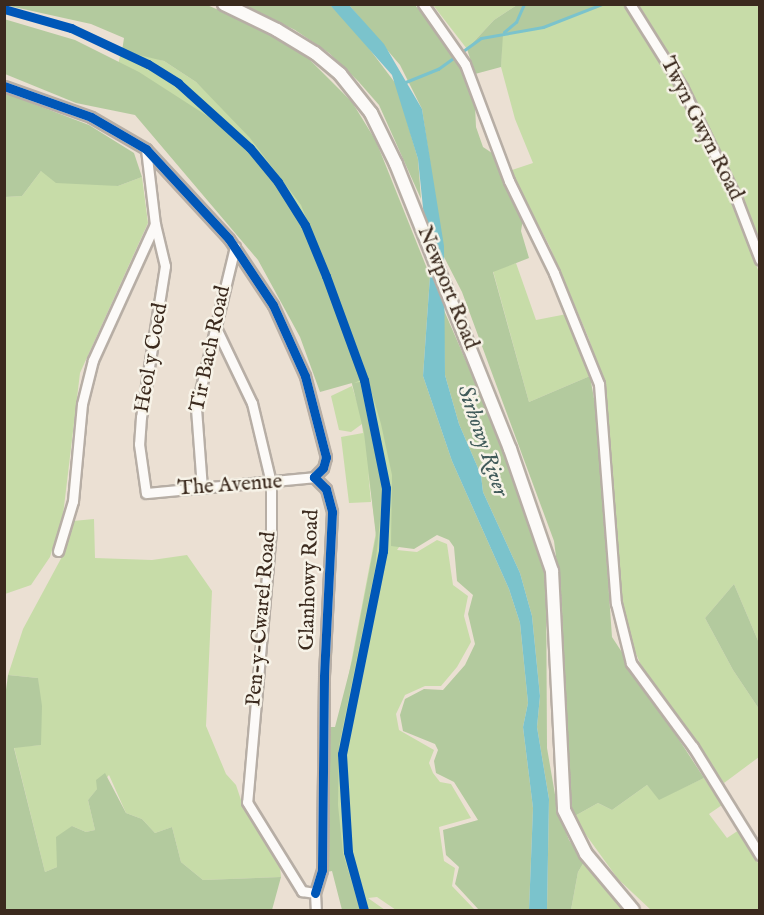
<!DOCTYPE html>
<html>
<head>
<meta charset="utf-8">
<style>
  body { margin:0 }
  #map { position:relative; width:764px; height:915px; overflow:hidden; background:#ebe0d3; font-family:"IM FELL English",serif }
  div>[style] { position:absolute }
  .green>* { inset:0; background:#c7dca8 }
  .forest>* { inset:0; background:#b3ca9e }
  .water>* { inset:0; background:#7bc3cc }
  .stream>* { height:3px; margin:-1.5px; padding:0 1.5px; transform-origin:1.5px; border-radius:1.5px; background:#7bc3cc }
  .roads { filter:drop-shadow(2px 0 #b7aea5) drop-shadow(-2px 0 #b7aea5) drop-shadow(0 2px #b7aea5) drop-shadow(0 -2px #b7aea5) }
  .minor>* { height:9px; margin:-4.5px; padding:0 4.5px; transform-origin:4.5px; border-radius:4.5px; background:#fcfaf8 }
  .major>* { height:12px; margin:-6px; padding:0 6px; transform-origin:6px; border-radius:6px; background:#fcfaf8 }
  .cycleway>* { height:9px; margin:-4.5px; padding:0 4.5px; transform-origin:4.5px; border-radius:4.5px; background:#0057b8 }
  span { translate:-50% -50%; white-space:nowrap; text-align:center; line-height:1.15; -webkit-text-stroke:5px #f7f3e8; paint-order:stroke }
  .street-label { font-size:21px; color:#3b2a1e }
  .water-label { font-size:22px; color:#415b5a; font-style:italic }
  .frame { position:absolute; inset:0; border:6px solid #3b2a1e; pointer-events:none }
</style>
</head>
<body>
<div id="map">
  <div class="green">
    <i style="clip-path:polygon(433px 5px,517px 5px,494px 20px,467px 49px)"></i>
    <i style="clip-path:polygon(602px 5px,627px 5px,669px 69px,739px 214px,759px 273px,759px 643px,734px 584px,705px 618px,733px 670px,759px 709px,759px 757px,724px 783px,644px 672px,624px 626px,603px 384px,589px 339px,549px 245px,509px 171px,533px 163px,515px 119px,501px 67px,502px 34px,543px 27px)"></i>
    <i style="clip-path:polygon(639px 5px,759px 5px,759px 240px,687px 84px)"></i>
    <i style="clip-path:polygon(122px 47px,164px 61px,196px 82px,302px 185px,370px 366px,407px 536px,397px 550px,417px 552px,437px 540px,447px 544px,453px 585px,468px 596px,464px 616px,471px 642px,457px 667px,441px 686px,425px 686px,405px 695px,396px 714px,399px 730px,434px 750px,429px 763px,433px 773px,440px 782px,451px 784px,471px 818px,439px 827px,444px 861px,455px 868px,452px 886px,475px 910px,396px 910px,377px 897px,368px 898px,385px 910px,356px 910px,330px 864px,338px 731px,376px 532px,368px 471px,371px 502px,349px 503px,341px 437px,363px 433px,362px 424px,351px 432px,339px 430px,331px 396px,352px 386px,361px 415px,352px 384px,324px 304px,118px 65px)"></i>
    <i style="clip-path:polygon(41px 171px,118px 186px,142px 177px,148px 223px,80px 373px,63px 515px,50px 557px,31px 585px,5px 594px,5px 197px,22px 196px)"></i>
    <i style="clip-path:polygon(516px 263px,536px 320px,567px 314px,590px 376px,529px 402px,493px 271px)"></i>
    <i style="clip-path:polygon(94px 519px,95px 558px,152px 560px,187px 555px,212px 591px,206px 726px,226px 774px,236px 785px,244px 809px,280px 867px,281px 877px,203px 880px,181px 862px,172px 827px,155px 833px,142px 819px,126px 813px,109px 775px,88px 800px,95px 830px,86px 832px,72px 826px,57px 867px,45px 872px,14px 747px,41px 745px,38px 678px,8px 675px,23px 629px,64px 553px,73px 521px)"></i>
    <i style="clip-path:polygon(704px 778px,722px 805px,709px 814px,727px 838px,739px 830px,759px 865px,759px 910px,651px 910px,618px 879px,573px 817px,598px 803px,612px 810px,647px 785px,659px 799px)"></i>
    <i style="clip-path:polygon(584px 862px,623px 910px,571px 910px,578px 872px)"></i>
  </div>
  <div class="forest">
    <i style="clip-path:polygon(5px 5px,207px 5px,272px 33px,307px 57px,352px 102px,376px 141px,430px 276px,423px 376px,452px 461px,509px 589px,520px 623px,528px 703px,523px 727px,533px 808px,529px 910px,479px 910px,455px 884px,459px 867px,446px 855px,443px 830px,478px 820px,454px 782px,436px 773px,434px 761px,438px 750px,435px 744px,403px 731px,400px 715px,405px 699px,424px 689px,443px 690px,465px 665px,475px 644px,468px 614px,473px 595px,457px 581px,454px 547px,449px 540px,437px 535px,414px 549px,391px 546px,392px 475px,381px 424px,363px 363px,301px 205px,250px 138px,196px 82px,164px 61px,122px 51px,124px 38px,91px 24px)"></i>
    <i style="clip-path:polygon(244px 5px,330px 5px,352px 26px,396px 84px,418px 159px,421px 199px,379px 105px,358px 81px,329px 53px,295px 30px)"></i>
    <i style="clip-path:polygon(349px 5px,415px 5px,457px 56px,468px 82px,475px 105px,476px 127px,483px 147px,495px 155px,523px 219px,521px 231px,529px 258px,493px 272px,529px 402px,590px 376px,596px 410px,612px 637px,704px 778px,659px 800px,647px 785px,612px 810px,598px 803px,573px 817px,563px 718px,562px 603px,554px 541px,462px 292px,444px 257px,422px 109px,400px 65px)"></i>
    <i style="clip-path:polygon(517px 5px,517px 4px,602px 5px,543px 27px,503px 34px,501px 67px,475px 74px,467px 49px,494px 20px)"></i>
    <i style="clip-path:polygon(4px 19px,75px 40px,139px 72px,226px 128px,277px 184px,303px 227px,335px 306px,361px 380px,354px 383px,360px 382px,383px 490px,375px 569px,339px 746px,338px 805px,343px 853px,360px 910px,342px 910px,332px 871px,327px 872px,327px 727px,335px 727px,352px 661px,376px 536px,364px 433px,352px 383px,320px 392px,300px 337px,258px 260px,135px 115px,76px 103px,5px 74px)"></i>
    <i style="clip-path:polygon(5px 93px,89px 125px,134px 153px,142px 177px,118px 186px,56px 183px,41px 171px,22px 196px,5px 197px)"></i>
    <i style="clip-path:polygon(443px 308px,512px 467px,546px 576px,547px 748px,558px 812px,569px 840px,584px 862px,578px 872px,571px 910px,547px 910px,549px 799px,537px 727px,540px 696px,532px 616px,520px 573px,483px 492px,481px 475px,459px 424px,445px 375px)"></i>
    <i style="clip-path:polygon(734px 584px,759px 643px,759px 709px,733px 670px,705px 618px)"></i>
    <i style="clip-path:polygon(8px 675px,38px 678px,42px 706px,41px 745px,14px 748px,45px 872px,57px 867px,56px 837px,72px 826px,86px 832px,95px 830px,88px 800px,97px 789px,96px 780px,105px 773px,126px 813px,142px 819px,155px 833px,172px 827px,181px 862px,203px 880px,281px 877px,272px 910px,5px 910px,4px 705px)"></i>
  </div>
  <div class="water">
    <i style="clip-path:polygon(330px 5px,349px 5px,384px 44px,422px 109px,444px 246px,445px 375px,459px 424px,481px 475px,483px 492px,520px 573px,532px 616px,540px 696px,537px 727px,549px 799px,547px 910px,529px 910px,533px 808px,523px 727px,528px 703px,520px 623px,509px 589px,452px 461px,423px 376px,430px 276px,418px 159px,392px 75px)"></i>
  </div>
  <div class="stream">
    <i style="left:504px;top:32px;width:16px;rotate:-40deg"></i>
    <i style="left:516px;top:22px;width:20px;rotate:-66deg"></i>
    <i style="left:403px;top:83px;width:38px;rotate:-22deg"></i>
    <i style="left:438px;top:69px;width:53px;rotate:-35.8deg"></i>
    <i style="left:481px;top:38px;width:63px;rotate:-10.1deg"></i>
    <i style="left:543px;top:27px;width:63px;rotate:-21.3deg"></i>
  </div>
  <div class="roads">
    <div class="minor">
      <i style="left:423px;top:4px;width:73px;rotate:55deg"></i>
      <i style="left:465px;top:64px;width:125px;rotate:69.4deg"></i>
      <i style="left:509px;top:181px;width:102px;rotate:63.9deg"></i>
      <i style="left:554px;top:273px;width:120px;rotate:67.9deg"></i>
      <i style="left:599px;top:384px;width:220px;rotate:85.6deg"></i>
      <i style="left:616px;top:603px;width:62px;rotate:76deg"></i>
      <i style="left:631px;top:663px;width:104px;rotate:53.6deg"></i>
      <i style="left:693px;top:747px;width:127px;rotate:58.2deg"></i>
      <i style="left:630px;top:4px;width:98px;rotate:57.9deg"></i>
      <i style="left:682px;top:87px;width:126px;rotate:64deg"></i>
      <i style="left:737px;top:200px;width:64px;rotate:69deg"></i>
      <i style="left:4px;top:86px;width:92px;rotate:19.6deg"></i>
      <i style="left:91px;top:117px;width:64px;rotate:30.2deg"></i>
      <i style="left:146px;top:149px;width:122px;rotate:47.3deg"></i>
      <i style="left:229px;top:239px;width:79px;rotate:56.3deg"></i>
      <i style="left:273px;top:305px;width:78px;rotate:65.7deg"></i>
      <i style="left:305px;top:376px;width:84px;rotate:75.5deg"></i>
      <i style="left:326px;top:457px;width:11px;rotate:105deg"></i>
      <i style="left:323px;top:468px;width:13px;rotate:135deg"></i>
      <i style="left:314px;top:477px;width:17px;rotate:45deg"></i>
      <i style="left:326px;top:489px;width:24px;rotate:75deg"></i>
      <i style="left:332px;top:512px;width:165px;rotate:92.8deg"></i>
      <i style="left:324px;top:677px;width:193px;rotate:90.6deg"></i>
      <i style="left:322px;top:870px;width:24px;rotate:107deg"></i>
      <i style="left:146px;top:149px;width:76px;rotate:83.2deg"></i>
      <i style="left:155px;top:224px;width:43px;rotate:76.6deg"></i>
      <i style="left:165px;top:266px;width:153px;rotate:99deg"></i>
      <i style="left:141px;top:417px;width:27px;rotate:94deg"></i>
      <i style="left:139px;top:444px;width:49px;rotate:81.9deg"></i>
      <i style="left:146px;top:493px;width:169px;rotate:-5.4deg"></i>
      <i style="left:216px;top:328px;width:83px;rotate:64.4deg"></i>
      <i style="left:252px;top:403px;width:82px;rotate:76.6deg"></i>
      <i style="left:271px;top:483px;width:47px;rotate:90deg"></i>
      <i style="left:271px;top:530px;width:273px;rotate:95deg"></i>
      <i style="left:247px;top:802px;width:105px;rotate:58.3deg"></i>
      <i style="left:302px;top:891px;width:13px;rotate:9deg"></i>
      <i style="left:202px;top:488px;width:80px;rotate:-94.3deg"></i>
      <i style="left:196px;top:408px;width:166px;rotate:-76.4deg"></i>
      <i style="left:58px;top:551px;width:52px;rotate:-73.3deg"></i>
      <i style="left:73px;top:501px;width:97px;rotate:-84.7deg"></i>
      <i style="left:82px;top:404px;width:45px;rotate:-76deg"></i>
      <i style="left:93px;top:360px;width:149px;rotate:-65.5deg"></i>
      <i style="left:315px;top:893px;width:17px;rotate:87deg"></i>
    </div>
    <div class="major">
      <i style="left:224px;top:4px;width:59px;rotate:26.1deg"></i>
      <i style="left:277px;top:30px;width:44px;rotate:31.2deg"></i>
      <i style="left:315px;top:53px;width:33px;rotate:40deg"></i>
      <i style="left:340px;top:74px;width:50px;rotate:51.5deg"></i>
      <i style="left:371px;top:113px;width:57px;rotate:63.9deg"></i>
      <i style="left:396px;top:164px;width:307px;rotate:68.2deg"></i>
      <i style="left:510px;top:449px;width:129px;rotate:71deg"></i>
      <i style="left:552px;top:571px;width:239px;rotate:87.1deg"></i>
      <i style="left:564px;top:810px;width:49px;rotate:63.4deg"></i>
      <i style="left:586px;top:854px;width:73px;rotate:50deg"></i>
    </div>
  </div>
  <div class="cycleway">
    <i style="left:4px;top:9px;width:70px;rotate:15.8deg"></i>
    <i style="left:71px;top:28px;width:85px;rotate:25.1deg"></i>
    <i style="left:148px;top:64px;width:36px;rotate:32deg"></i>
    <i style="left:178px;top:83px;width:97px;rotate:42.1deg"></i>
    <i style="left:250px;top:148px;width:44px;rotate:50.5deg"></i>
    <i style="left:278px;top:182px;width:51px;rotate:57.9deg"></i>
    <i style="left:305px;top:225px;width:55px;rotate:67.6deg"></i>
    <i style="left:326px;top:276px;width:111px;rotate:69.9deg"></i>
    <i style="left:364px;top:380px;width:110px;rotate:78.5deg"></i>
    <i style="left:386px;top:488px;width:63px;rotate:92.7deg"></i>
    <i style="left:383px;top:551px;width:207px;rotate:101.4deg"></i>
    <i style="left:342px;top:754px;width:98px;rotate:86.5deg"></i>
    <i style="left:348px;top:852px;width:60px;rotate:74.6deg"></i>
    <i style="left:4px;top:86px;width:92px;rotate:19.6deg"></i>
    <i style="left:91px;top:117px;width:64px;rotate:30.2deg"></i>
    <i style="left:146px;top:149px;width:122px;rotate:47.3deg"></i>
    <i style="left:229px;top:239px;width:79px;rotate:56.3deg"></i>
    <i style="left:273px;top:305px;width:78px;rotate:65.7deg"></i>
    <i style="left:305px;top:376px;width:84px;rotate:75.5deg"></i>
    <i style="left:326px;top:457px;width:11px;rotate:105deg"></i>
    <i style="left:323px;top:468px;width:13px;rotate:135deg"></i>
    <i style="left:314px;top:477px;width:17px;rotate:45deg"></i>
    <i style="left:326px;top:489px;width:24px;rotate:75deg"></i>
    <i style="left:332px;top:512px;width:165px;rotate:92.8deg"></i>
    <i style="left:324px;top:677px;width:193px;rotate:90.6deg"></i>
    <i style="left:322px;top:870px;width:24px;rotate:107deg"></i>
  </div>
  <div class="street-label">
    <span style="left:701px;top:129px;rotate:63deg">Twyn Gwyn Road</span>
    <span style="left:447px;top:288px;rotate:68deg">Newport Road</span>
    <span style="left:211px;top:349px;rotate:-78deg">Tir Bach Road</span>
    <span style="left:152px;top:358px;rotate:-80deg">Heol y Coed</span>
    <span style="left:230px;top:486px;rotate:-4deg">The Avenue</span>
    <span style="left:310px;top:580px;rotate:-88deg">Glanhowy Road</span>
    <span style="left:262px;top:619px;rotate:-85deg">Pen-y-Cwarel Road</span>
  </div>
  <div class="water-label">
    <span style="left:482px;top:441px;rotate:71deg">Sirhowy River</span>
  </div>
  <div class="frame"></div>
</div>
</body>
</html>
